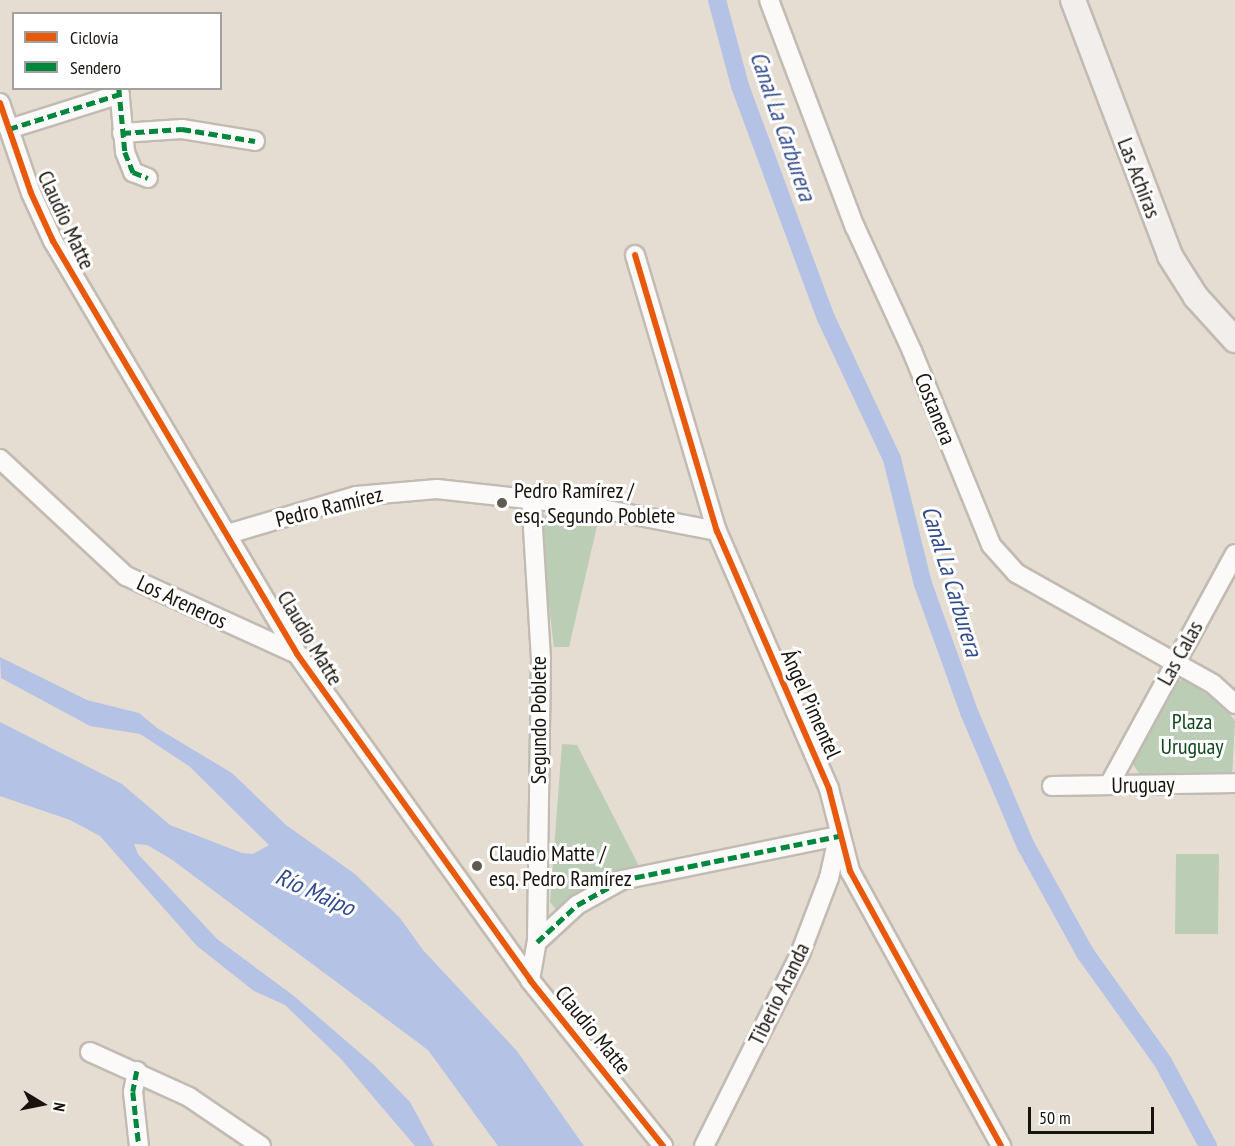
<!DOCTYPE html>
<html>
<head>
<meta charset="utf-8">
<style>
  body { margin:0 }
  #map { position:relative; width:1235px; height:1146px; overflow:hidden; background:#e6ddd2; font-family:"PT Sans Narrow",sans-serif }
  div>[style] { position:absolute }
  .green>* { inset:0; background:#bccdb5 }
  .water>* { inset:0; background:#b4c2e5 }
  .canal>* { height:18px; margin:-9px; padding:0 9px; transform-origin:9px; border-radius:9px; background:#b4c2e5 }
  .roads { filter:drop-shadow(2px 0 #c2bbb3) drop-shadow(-2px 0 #c2bbb3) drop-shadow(0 2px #c2bbb3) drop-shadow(0 -2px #c2bbb3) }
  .street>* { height:18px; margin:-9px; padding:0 9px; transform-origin:9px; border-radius:9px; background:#fbfaf8 }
  .secondary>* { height:24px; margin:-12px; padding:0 12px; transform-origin:12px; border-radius:12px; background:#f2eeec }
  .quiet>* { height:4.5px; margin-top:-2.25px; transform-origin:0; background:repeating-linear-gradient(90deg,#00873e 0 9px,transparent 0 13.5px) }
  .cycleway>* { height:6px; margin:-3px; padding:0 3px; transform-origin:3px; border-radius:3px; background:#e8590c }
  .dots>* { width:16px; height:16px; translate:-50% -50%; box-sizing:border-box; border:3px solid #fff; border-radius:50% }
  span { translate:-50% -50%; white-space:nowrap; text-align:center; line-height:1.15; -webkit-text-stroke:6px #fff; paint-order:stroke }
  .street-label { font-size:22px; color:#18130c }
  .poi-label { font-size:22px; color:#18130c }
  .left { translate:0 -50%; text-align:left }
  .park-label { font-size:22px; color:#10471d }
  .water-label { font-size:24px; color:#314c8d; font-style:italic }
  .legend { position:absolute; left:12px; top:12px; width:210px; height:78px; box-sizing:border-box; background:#fff; border:2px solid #a3a19e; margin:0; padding:8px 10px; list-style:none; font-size:18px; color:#18130c }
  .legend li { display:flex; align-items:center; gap:12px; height:30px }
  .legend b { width:30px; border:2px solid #a3a19e }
  .north { position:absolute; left:12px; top:1074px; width:60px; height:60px; -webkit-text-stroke:4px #fff; paint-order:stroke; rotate:100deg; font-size:16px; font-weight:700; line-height:24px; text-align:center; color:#18130c }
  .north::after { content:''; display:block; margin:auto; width:21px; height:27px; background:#18130c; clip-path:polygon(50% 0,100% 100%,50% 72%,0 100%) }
  .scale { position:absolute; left:1028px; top:1107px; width:126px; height:27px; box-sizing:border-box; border:3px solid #18130c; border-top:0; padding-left:8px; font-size:18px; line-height:21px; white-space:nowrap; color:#18130c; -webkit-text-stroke:4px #fff; paint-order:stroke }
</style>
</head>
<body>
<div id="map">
  <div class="green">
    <i style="clip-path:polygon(548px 511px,598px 522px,569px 647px,554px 647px,539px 525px)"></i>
    <i style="clip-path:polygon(1185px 680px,1219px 700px,1235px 721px,1232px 777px,1141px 776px,1134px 766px,1134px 754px,1172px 681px)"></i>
    <i style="clip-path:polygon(562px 744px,577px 745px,640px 868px,557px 911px,550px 902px)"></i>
    <i style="clip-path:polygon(1176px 854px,1219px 854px,1218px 934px,1175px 934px)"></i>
  </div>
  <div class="water">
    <i style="clip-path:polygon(0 657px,87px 700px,139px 713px,157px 728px,232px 773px,286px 825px,355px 874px,400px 918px,423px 950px,517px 1051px,584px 1146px,498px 1146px,428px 1050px,171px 859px,147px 845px,134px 844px,138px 854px,217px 939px,294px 996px,374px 1065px,410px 1102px,434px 1146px,415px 1146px,341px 1059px,285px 1005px,254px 991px,197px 946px,100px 836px,70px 820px,0 796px,0 722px,122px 784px,170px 825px,242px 853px,253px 854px,269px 845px,189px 766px,140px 734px,90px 726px,1px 678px)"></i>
  </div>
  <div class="canal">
    <i style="left:717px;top:0;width:89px;rotate:75deg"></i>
    <i style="left:740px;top:86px;width:247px;rotate:69.7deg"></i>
    <i style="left:826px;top:318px;width:156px;rotate:64.9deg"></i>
    <i style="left:892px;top:459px;width:129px;rotate:76.1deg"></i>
    <i style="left:923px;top:584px;width:136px;rotate:70.2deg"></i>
    <i style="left:969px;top:712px;width:146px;rotate:67deg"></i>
    <i style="left:1026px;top:846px;width:122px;rotate:61.1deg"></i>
    <i style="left:1085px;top:953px;width:134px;rotate:54.4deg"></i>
    <i style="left:1163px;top:1062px;width:95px;rotate:61.8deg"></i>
  </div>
  <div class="roads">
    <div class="street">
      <i style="left:769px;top:0;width:243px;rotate:69.3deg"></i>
      <i style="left:855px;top:227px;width:136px;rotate:65.3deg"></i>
      <i style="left:912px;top:351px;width:209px;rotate:67.8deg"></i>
      <i style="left:991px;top:545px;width:38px;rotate:48deg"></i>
      <i style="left:1016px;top:573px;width:226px;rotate:29.4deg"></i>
      <i style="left:1213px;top:684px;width:30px;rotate:42deg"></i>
      <i style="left:119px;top:88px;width:64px;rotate:84.6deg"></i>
      <i style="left:125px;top:152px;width:22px;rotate:68deg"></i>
      <i style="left:133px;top:172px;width:16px;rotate:22deg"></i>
      <i style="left:0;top:103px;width:95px;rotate:71deg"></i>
      <i style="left:31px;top:193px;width:53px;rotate:65.4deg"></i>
      <i style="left:53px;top:241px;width:480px;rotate:59.4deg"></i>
      <i style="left:297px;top:654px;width:401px;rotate:54.4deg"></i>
      <i style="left:530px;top:980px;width:213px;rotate:51.3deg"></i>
      <i style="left:9px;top:129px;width:116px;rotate:-17.5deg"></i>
      <i style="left:122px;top:133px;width:60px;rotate:-3.8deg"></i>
      <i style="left:182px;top:129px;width:74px;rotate:9.3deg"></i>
      <i style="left:635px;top:255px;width:288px;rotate:73.5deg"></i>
      <i style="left:717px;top:531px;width:281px;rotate:66.5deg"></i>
      <i style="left:829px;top:789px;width:85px;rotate:75.6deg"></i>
      <i style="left:850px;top:871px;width:314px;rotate:61.2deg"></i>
      <i style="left:0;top:459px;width:172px;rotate:42.9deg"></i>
      <i style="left:126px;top:576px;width:188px;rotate:24.5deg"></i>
      <i style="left:228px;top:534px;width:134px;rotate:-16.5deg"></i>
      <i style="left:356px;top:496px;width:81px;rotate:-4.9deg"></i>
      <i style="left:437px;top:489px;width:146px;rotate:6.3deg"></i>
      <i style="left:582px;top:505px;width:137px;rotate:10.9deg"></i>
      <i style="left:1109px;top:785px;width:263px;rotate:-61.4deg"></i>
      <i style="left:1052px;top:786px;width:183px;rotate:-0.9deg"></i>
      <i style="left:537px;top:942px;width:54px;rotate:-42.8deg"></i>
      <i style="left:577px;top:905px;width:51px;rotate:-29.1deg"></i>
      <i style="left:622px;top:880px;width:221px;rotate:-11.5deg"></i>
      <i style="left:530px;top:980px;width:39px;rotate:-80deg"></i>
      <i style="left:537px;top:942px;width:283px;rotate:-89.2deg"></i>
      <i style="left:541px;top:659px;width:162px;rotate:-93.5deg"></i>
      <i style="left:90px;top:1052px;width:109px;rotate:24.4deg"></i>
      <i style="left:189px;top:1097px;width:87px;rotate:34.2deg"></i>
      <i style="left:137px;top:1071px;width:21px;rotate:101deg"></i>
      <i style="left:133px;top:1092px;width:54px;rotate:83.7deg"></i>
      <i style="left:704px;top:1146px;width:215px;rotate:-63.4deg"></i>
      <i style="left:800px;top:954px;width:81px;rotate:-69.1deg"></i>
      <i style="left:829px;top:878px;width:41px;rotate:-77.3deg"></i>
    </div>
    <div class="secondary">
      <i style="left:1073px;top:0;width:274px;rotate:69.2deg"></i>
      <i style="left:1170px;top:256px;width:49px;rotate:57.6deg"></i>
      <i style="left:1196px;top:297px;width:58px;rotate:47.8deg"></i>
    </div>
  </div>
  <div class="quiet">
    <i style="left:119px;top:88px;width:64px;rotate:84.6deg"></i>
    <i style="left:125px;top:152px;width:22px;rotate:68deg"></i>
    <i style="left:133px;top:172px;width:16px;rotate:22deg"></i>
    <i style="left:9px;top:129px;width:116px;rotate:-17.5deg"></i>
    <i style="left:122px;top:133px;width:60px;rotate:-3.8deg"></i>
    <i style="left:182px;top:129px;width:74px;rotate:9.3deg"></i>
    <i style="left:537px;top:942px;width:54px;rotate:-42.8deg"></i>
    <i style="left:577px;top:905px;width:51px;rotate:-29.1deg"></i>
    <i style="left:622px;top:880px;width:221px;rotate:-11.5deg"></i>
    <i style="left:137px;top:1071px;width:21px;rotate:101deg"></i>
    <i style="left:133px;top:1092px;width:54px;rotate:83.7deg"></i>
  </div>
  <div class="cycleway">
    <i style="left:0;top:103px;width:95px;rotate:71deg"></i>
    <i style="left:31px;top:193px;width:53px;rotate:65.4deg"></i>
    <i style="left:53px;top:241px;width:480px;rotate:59.4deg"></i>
    <i style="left:297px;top:654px;width:401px;rotate:54.4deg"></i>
    <i style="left:530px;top:980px;width:213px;rotate:51.3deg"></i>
    <i style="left:635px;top:255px;width:288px;rotate:73.5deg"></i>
    <i style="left:717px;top:531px;width:281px;rotate:66.5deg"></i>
    <i style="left:829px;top:789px;width:85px;rotate:75.6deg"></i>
    <i style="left:850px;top:871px;width:314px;rotate:61.2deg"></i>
  </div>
  <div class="dots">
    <i style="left:502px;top:503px;background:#605a51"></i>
    <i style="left:477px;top:866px;background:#605a51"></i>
  </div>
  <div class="street-label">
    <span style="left:1139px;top:178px;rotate:69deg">Las Achiras</span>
    <span style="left:66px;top:220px;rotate:65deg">Claudio Matte</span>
    <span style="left:935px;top:409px;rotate:68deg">Costanera</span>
    <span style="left:329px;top:507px;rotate:-14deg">Pedro Ramírez</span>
    <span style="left:182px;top:602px;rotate:25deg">Los Areneros</span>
    <span style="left:310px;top:638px;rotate:59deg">Claudio Matte</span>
    <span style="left:1180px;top:653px;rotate:-61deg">Las Calas</span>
    <span style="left:811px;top:704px;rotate:66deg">Ángel Pimentel</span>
    <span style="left:539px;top:720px;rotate:-90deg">Segundo Poblete</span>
    <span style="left:1143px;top:785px;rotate:-1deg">Uruguay</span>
    <span style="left:779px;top:994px;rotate:-64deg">Tiberio Aranda</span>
    <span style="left:593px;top:1030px;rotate:51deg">Claudio Matte</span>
  </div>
  <div class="poi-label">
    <span class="left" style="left:514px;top:503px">Pedro Ramírez /<br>esq. Segundo Poblete</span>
    <span class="left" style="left:489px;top:866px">Claudio Matte /<br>esq. Pedro Ramírez</span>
  </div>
  <div class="park-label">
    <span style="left:1192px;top:734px">Plaza<br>Uruguay</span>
  </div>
  <div class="water-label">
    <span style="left:783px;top:126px;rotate:71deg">Canal La Carburera</span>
    <span style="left:952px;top:581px;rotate:73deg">Canal La Carburera</span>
    <span style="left:315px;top:892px;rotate:24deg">Río Maipo</span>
  </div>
  <ul class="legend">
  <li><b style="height:8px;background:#e8590c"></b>Ciclovía</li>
  <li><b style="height:8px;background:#00873e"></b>Sendero</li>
  </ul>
  <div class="north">N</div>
  <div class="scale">50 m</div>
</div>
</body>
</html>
